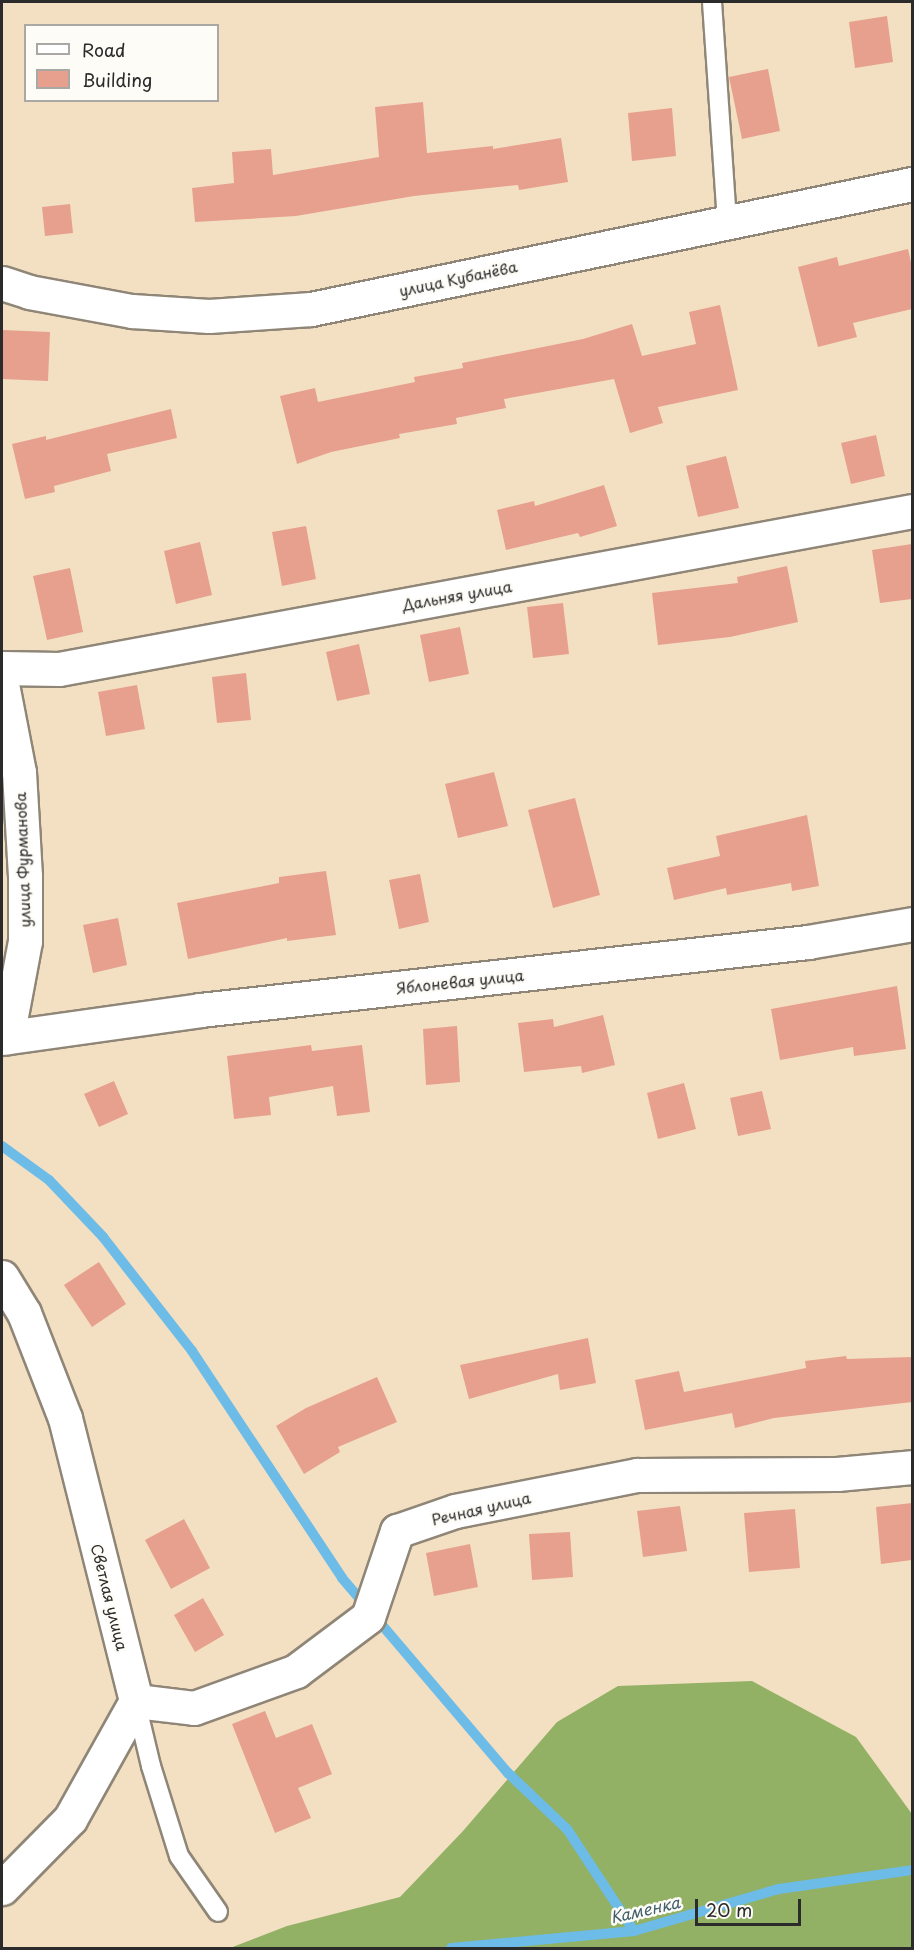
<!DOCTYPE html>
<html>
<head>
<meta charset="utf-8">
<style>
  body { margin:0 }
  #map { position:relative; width:914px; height:1950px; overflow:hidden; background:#f3e0c3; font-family:"Playpen Sans",sans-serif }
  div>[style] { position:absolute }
  .forest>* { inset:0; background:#92b164 }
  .stream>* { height:10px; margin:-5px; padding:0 5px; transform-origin:5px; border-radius:5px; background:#6dbce7 }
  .building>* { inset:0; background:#e6a08d }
  .roads { filter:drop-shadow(2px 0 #8f8677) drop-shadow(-2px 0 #8f8677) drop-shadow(0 2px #8f8677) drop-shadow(0 -2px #8f8677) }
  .service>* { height:18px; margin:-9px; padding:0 9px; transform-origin:9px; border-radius:9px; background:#fff }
  .minor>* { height:33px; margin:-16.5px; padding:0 16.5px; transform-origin:16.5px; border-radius:16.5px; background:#fff }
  span { translate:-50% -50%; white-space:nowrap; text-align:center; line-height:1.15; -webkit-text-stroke:5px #fdfcf7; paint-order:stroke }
  .street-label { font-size:15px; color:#2b2b2b }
  .water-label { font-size:16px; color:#425e6d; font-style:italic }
  .frame { position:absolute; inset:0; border:3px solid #2b2b2b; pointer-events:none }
  .legend { position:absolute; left:24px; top:24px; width:195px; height:78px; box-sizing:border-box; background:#fdfcf7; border:2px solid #a9a8a5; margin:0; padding:8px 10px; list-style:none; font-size:18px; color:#2b2b2b }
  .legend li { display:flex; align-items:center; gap:12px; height:30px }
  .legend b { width:30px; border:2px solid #a9a8a5 }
  .scale { position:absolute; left:695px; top:1899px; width:106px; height:27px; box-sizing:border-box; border:3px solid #2b2b2b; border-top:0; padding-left:8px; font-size:18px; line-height:21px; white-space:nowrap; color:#2b2b2b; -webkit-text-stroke:4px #fdfcf7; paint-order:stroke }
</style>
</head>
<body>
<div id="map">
  <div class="forest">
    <i style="clip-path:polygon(752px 1681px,856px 1737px,912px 1814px,912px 1948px,230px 1948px,287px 1926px,400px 1897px,463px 1831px,557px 1722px,618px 1686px)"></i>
  </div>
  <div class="stream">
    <i style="left:2px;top:1146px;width:58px;rotate:35.9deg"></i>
    <i style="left:49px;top:1180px;width:79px;rotate:46.5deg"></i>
    <i style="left:103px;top:1237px;width:145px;rotate:52deg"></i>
    <i style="left:192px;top:1351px;width:272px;rotate:56.5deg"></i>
    <i style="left:342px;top:1578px;width:256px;rotate:49.6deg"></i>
    <i style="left:508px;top:1773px;width:81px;rotate:43.5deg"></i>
    <i style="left:567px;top:1829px;width:122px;rotate:56.7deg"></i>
    <i style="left:451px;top:1948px;width:184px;rotate:-5.3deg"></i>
    <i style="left:634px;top:1931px;width:151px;rotate:-16.2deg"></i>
    <i style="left:779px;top:1889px;width:134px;rotate:-8.1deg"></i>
  </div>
  <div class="building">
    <i style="clip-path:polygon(887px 16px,893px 62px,855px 68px,849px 22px)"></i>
    <i style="clip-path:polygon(768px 69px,780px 131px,742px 139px,729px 77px)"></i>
    <i style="clip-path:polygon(423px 102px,427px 153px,493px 146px,493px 149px,561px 138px,568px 182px,519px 190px,518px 185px,414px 196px,296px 216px,195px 222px,192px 188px,234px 183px,232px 152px,271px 149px,273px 175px,379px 157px,375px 107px)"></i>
    <i style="clip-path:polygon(672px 108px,676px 156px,632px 161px,628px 113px)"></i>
    <i style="clip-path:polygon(70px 204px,73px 233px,45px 236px,42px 207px)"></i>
    <i style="clip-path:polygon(908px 249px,912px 267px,912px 309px,853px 323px,857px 337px,818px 347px,798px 267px,837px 257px,839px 266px)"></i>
    <i style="clip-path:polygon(720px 305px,738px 390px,658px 407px,663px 423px,630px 433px,614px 379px,504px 399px,506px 408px,456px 418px,457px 424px,399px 434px,400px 438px,331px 452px,297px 464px,280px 396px,315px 388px,318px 402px,415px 382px,414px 377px,463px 368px,462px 363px,583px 339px,632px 324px,642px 356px,696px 344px,689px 312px)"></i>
    <i style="clip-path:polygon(3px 330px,50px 332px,48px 381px,2px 379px)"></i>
    <i style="clip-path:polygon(171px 409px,177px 438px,107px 454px,111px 471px,54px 486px,55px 492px,25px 499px,12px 444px,46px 436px,46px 440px)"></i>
    <i style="clip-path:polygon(876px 435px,885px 476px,851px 484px,841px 443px)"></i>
    <i style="clip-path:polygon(726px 456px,739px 508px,698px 517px,686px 466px)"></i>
    <i style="clip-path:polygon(604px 485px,617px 526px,580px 537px,578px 533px,506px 550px,497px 510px,534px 501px,535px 506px)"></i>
    <i style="clip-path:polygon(306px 526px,316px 579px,282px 586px,272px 532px)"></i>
    <i style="clip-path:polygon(200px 542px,212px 595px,176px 604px,164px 551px)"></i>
    <i style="clip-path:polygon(912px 544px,912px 599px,880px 603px,872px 550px)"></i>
    <i style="clip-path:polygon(787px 566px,798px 622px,730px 637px,658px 645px,652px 593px,738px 583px,737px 577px)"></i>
    <i style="clip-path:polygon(70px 568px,83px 632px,47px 640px,33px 576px)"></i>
    <i style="clip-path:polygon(563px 603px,569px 654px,533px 658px,527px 607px)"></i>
    <i style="clip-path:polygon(460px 627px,469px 674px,429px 682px,420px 635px)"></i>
    <i style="clip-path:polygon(359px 644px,370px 694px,337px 701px,326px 652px)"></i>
    <i style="clip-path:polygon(246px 673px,251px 720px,217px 723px,212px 677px)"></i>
    <i style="clip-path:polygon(137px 685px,145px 729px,106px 736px,98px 692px)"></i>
    <i style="clip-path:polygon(494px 772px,508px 826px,458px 838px,445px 784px)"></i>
    <i style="clip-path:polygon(575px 798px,600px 895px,553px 908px,528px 810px)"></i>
    <i style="clip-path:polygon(807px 815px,819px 886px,792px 891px,791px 883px,727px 895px,726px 888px,674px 900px,667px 868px,720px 856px,716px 836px)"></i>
    <i style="clip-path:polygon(326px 871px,336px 935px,287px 941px,287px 938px,188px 959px,177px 903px,279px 883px,279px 877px)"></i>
    <i style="clip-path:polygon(420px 874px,429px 922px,399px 929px,389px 880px)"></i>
    <i style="clip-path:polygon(118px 918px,127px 965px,93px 973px,83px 925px)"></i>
    <i style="clip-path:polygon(897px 986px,906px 1049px,854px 1056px,853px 1047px,780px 1060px,771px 1009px)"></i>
    <i style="clip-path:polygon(603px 1015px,615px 1065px,582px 1073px,581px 1066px,524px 1072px,518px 1023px,553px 1019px,554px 1027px)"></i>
    <i style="clip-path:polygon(457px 1026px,460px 1082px,426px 1085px,423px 1029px)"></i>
    <i style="clip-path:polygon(311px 1045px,312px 1051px,362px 1045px,370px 1112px,337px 1116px,333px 1086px,269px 1097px,271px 1115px,234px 1119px,227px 1056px)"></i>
    <i style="clip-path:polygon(114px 1081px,128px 1114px,99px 1127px,84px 1094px)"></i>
    <i style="clip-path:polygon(684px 1083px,696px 1129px,658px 1139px,647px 1093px)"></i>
    <i style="clip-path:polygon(762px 1091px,771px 1129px,738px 1136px,730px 1098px)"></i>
    <i style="clip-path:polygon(99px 1262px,126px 1304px,92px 1327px,64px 1285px)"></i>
    <i style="clip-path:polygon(588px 1338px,596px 1383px,560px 1390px,558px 1374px,469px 1399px,460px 1365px)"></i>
    <i style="clip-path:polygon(846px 1356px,847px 1359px,912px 1357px,912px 1402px,774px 1418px,735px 1428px,732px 1413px,645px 1430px,635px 1380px,679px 1371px,684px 1392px,806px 1368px,805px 1361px)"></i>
    <i style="clip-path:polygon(377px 1377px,397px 1422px,338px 1447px,340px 1452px,304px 1474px,276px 1426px,306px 1408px)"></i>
    <i style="clip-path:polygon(912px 1503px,912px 1560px,881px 1564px,876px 1507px)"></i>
    <i style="clip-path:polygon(680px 1506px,687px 1551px,643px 1557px,637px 1511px)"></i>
    <i style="clip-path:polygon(795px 1509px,800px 1568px,749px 1572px,744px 1513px)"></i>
    <i style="clip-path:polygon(184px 1519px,210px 1568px,171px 1589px,145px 1540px)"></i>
    <i style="clip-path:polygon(570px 1532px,573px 1577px,532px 1580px,529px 1534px)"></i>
    <i style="clip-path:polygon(470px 1544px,478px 1587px,434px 1596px,426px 1553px)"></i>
    <i style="clip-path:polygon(203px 1598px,224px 1635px,195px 1652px,174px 1615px)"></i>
    <i style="clip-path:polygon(265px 1711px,276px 1738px,312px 1724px,332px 1774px,298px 1788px,311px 1818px,275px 1833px,232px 1724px)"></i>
  </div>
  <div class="roads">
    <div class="service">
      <i style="left:712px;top:2px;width:221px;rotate:86.1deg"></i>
      <i style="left:136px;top:1703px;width:65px;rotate:76.6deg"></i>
      <i style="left:151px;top:1766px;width:94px;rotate:72.7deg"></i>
      <i style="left:179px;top:1856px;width:68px;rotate:55.1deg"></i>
    </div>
    <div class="minor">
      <i style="left:2px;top:283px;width:28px;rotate:18deg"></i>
      <i style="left:29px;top:292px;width:105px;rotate:10.5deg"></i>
      <i style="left:132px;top:311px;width:77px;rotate:3.7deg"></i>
      <i style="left:209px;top:316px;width:102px;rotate:-3.9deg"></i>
      <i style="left:311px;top:309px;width:614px;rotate:-11.75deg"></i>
      <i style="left:2px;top:668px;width:57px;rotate:1deg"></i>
      <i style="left:59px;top:669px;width:868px;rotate:-10.49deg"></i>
      <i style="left:2px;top:684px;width:90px;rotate:79.1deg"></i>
      <i style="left:19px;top:772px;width:104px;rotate:86.7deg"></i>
      <i style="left:25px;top:876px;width:65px;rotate:90deg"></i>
      <i style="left:25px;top:941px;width:98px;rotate:100.6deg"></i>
      <i style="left:2px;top:1038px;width:200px;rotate:-8deg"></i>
      <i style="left:200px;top:1010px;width:612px;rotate:-6.38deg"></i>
      <i style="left:808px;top:942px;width:106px;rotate:-9.8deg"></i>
      <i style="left:2px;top:1277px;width:42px;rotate:58.6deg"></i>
      <i style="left:24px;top:1313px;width:113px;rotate:68.7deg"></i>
      <i style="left:65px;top:1418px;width:292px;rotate:75.9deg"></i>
      <i style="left:136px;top:1701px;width:135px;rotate:119.2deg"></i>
      <i style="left:70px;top:1819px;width:97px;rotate:134.6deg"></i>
      <i style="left:136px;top:1701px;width:58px;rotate:6.9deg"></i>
      <i style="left:194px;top:1708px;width:109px;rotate:-19.9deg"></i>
      <i style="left:296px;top:1671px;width:90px;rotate:-36.9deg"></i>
      <i style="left:368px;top:1617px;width:91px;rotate:-71.4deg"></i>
      <i style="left:397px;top:1531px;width:61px;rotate:-19deg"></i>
      <i style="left:455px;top:1511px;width:186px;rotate:-11.2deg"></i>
      <i style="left:637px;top:1475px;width:200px;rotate:-0.3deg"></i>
      <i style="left:837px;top:1474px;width:75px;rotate:-5.3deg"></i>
    </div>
  </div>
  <div class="street-label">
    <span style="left:458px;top:278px;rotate:-12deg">улица Кубанёва</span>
    <span style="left:457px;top:595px;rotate:-10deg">Дальняя улица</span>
    <span style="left:22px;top:860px;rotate:-92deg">улица Фурманова</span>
    <span style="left:460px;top:981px;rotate:-6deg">Яблоневая улица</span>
    <span style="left:481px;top:1508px;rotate:-13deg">Речная улица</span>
    <span style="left:110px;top:1597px;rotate:76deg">Светлая улица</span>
  </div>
  <div class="water-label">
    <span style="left:645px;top:1909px;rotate:-13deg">Каменка</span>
  </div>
  <div class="frame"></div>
  <ul class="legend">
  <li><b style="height:8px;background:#fff"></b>Road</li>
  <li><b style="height:16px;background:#e6a08d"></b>Building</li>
  </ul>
  <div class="scale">20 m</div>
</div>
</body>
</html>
